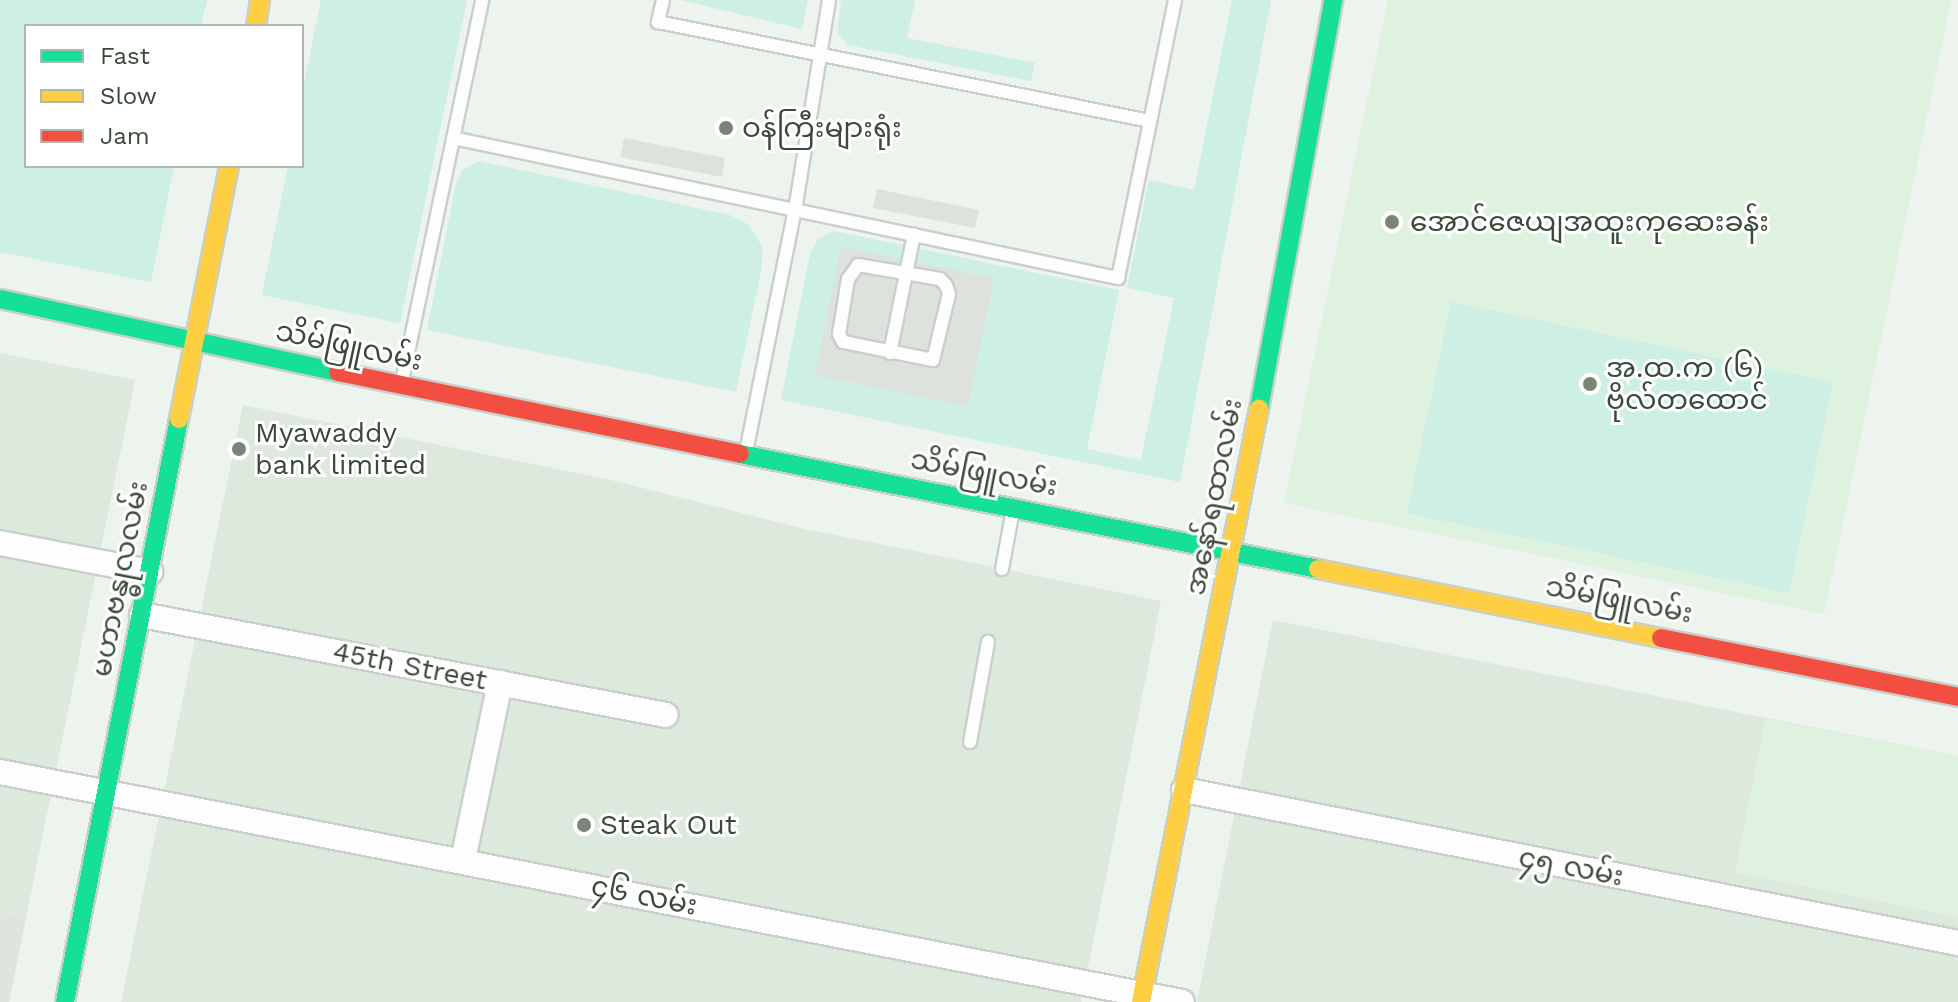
<!DOCTYPE html>
<html>
<head>
<meta charset="utf-8">
<style>
  body { margin:0 }
  #map { position:relative; width:1958px; height:1002px; overflow:hidden; background:#edf3ed; font-family:"Work Sans","Noto Sans Myanmar",sans-serif }
  div>[style] { position:absolute }
  .residential>* { inset:0; background:#dde9dd }
  .industrial>* { inset:0; background:#dde5dd }
  .education>* { inset:0; background:#dff1df }
  .green>* { inset:0; background:#cdefe4 }
  .parking>* { inset:0; background:#dde2dc }
  .roads { filter:drop-shadow(2px 0 #c9d0c9) drop-shadow(-2px 0 #c9d0c9) drop-shadow(0 2px #c9d0c9) drop-shadow(0 -2px #c9d0c9) }
  .lane>* { height:12px; margin:-6px; padding:0 6px; transform-origin:6px; border-radius:6px; background:#fcfdfc }
  .street>* { height:24px; margin:-12px; padding:0 12px; transform-origin:12px; border-radius:12px; background:#fcfdfc }
  .fast>* { height:18px; margin:-9px; padding:0 9px; transform-origin:9px; border-radius:9px; background:#16e098 }
  .slow>* { height:18px; margin:-9px; padding:0 9px; transform-origin:9px; border-radius:9px; background:#ffcf43 }
  .jam>* { height:18px; margin:-9px; padding:0 9px; transform-origin:9px; border-radius:9px; background:#f24e42 }
  .dots>* { width:22px; height:22px; translate:-50% -50%; box-sizing:border-box; border:4px solid #fff; border-radius:50% }
  span { translate:-50% -50%; white-space:nowrap; text-align:center; line-height:1.15; -webkit-text-stroke:6px #fff; paint-order:stroke }
  .poi-label { font-size:28px; color:#3a4a38 }
  .left { translate:0 -50%; text-align:left }
  .street-label { font-size:28px; color:#3a4a38 }
  .legend { position:absolute; left:24px; top:24px; width:280px; height:144px; box-sizing:border-box; background:#fff; border:2px solid #b0b7af; margin:0; padding:10px 14px; list-style:none; font-size:24px; color:#3a4a38 }
  .legend li { display:flex; align-items:center; gap:16px; height:40px }
  .legend b { width:40px; border:2px solid #b0b7af }
</style>
</head>
<body>
<div id="map">
  <div class="residential">
    <i style="clip-path:polygon(0 353px,135px 380px,26px 918px,0 913px)"></i>
    <i style="clip-path:polygon(243px 405px,611px 480px,805px 529px,1161px 601px,1081px 1002px,121px 1002px)"></i>
    <i style="clip-path:polygon(1273px 620px,1958px 756px,1958px 1002px,1197px 1002px)"></i>
  </div>
  <div class="industrial">
    <i style="clip-path:polygon(0 913px,26px 918px,9px 1002px,0 1002px)"></i>
  </div>
  <div class="education">
    <i style="clip-path:polygon(1388px 0,1951px 0,1824px 614px,1284px 503px)"></i>
    <i style="clip-path:polygon(1765px 719px,1958px 756px,1958px 917px,1735px 873px)"></i>
  </div>
  <div class="green">
    <i style="clip-path:polygon(0 0,207px 0,201px 26px,26px 26px,26px 166px,174px 166px,151px 282px,0 252px)"></i>
    <i style="clip-path:polygon(321px 0,467px 0,400px 323px,262px 295px,288px 166px,302px 166px,302px 94px)"></i>
    <i style="clip-path:polygon(681px 0,808px 0,802px 29px)"></i>
    <i style="clip-path:polygon(841px 0,915px 0,907px 38px,1035px 63px,1031px 81px,848px 45px,837px 34px)"></i>
    <i style="clip-path:polygon(1232px 0,1271px 0,1180px 482px,781px 400px,810px 254px,817px 240px,833px 231px,848px 234px,1119px 290px,1087px 449px,1141px 460px,1174px 298px,1127px 288px,1149px 180px,1194px 190px)"></i>
    <i style="clip-path:polygon(479px 161px,730px 215px,749px 225px,763px 248px,761px 271px,736px 392px,427px 330px,456px 183px,462px 170px)"></i>
    <i style="clip-path:polygon(1451px 302px,1833px 382px,1789px 593px,1407px 513px)"></i>
  </div>
  <div class="parking">
    <i style="clip-path:polygon(624px 138px,725px 158px,722px 177px,620px 157px)"></i>
    <i style="clip-path:polygon(877px 189px,979px 210px,975px 228px,873px 208px)"></i>
    <i style="clip-path:polygon(841px 247px,994px 278px,968px 406px,815px 375px)"></i>
  </div>
  <div class="roads">
    <div class="lane">
      <i style="left:663px;top:0;width:23px;rotate:103deg"></i>
      <i style="left:658px;top:22px;width:502px;rotate:11.38deg"></i>
      <i style="left:453px;top:138px;width:680px;rotate:11.89deg"></i>
      <i style="left:1118px;top:278px;width:284px;rotate:-78.4deg"></i>
      <i style="left:858px;top:265px;width:83px;rotate:9.7deg"></i>
      <i style="left:940px;top:279px;width:8px;rotate:45deg"></i>
      <i style="left:946px;top:285px;width:9px;rotate:72deg"></i>
      <i style="left:949px;top:294px;width:68px;rotate:103.6deg"></i>
      <i style="left:933px;top:360px;width:92px;rotate:-168.7deg"></i>
      <i style="left:843px;top:342px;width:9px;rotate:-117deg"></i>
      <i style="left:839px;top:334px;width:56px;rotate:-80.7deg"></i>
      <i style="left:848px;top:279px;width:17px;rotate:-54deg"></i>
      <i style="left:890px;top:353px;width:121px;rotate:-78.6deg"></i>
      <i style="left:402px;top:381px;width:389px;rotate:-78.1deg"></i>
      <i style="left:746px;top:452px;width:247px;rotate:-78.6deg"></i>
      <i style="left:795px;top:210px;width:213px;rotate:-80.8deg"></i>
      <i style="left:1002px;top:569px;width:55px;rotate:-79.5deg"></i>
      <i style="left:970px;top:742px;width:102px;rotate:-79.8deg"></i>
    </div>
    <div class="street">
      <i style="left:0;top:543px;width:153px;rotate:10.9deg"></i>
      <i style="left:142px;top:615px;width:533px;rotate:10.8deg"></i>
      <i style="left:0;top:772px;width:1204px;rotate:11.01deg"></i>
      <i style="left:1184px;top:790px;width:789px;rotate:11.18deg"></i>
      <i style="left:463px;top:860px;width:181px;rotate:-78.2deg"></i>
    </div>
    <div class="fast">
      <i style="left:0;top:299px;width:346px;rotate:12.2deg"></i>
      <i style="left:1259px;top:409px;width:416px;rotate:-79.7deg"></i>
      <i style="left:740px;top:454px;width:589px;rotate:11.25deg"></i>
      <i style="left:65px;top:1002px;width:594px;rotate:-78.94deg"></i>
    </div>
    <div class="slow">
      <i style="left:256px;top:26px;width:26px;rotate:-81deg"></i>
      <i style="left:179px;top:419px;width:258px;rotate:-78.8deg"></i>
      <i style="left:1318px;top:569px;width:350px;rotate:11.4deg"></i>
      <i style="left:1141px;top:1002px;width:605px;rotate:-78.75deg"></i>
    </div>
    <div class="jam">
      <i style="left:338px;top:372px;width:410px;rotate:11.5deg"></i>
      <i style="left:1661px;top:638px;width:303px;rotate:11.2deg"></i>
    </div>
  </div>
  <div class="dots">
    <i style="left:726px;top:128px;background:#798577"></i>
    <i style="left:1392px;top:222px;background:#798577"></i>
    <i style="left:1590px;top:384px;background:#798577"></i>
    <i style="left:239px;top:449px;background:#798577"></i>
    <i style="left:584px;top:825px;background:#798577"></i>
  </div>
  <div class="poi-label">
    <span class="left" style="left:742px;top:128px">ဝန်ကြီးများရုံး</span>
    <span class="left" style="left:1410px;top:222px">အောင်ဇေယျအထူးကုဆေးခန်း</span>
    <span class="left" style="left:1606px;top:384px">အ.ထ.က (၆)<br>ဗိုလ်တထောင်</span>
    <span class="left" style="left:255px;top:449px">Myawaddy<br>bank limited</span>
    <span class="left" style="left:600px;top:825px">Steak Out</span>
  </div>
  <div class="street-label">
    <span style="left:349px;top:346px;rotate:12deg">သိမ်ဖြူလမ်း</span>
    <span style="left:984px;top:473px;rotate:11deg">သိမ်ဖြူလမ်း</span>
    <span style="left:1214px;top:497px;rotate:-79deg">အနော်ရထာလမ်း</span>
    <span style="left:120px;top:579px;rotate:-79deg">မဟာဗန္ဓုလလမ်း</span>
    <span style="left:1619px;top:600px;rotate:11deg">သိမ်ဖြူလမ်း</span>
    <span style="left:410px;top:666px;rotate:11deg">45th Street</span>
    <span style="left:1571px;top:867px;rotate:11deg">၄၅ လမ်း</span>
    <span style="left:644px;top:896px;rotate:11deg">၄၆ လမ်း</span>
  </div>
  <ul class="legend">
  <li><b style="height:10px;background:#16e098"></b>Fast</li>
  <li><b style="height:10px;background:#ffcf43"></b>Slow</li>
  <li><b style="height:10px;background:#f24e42"></b>Jam</li>
  </ul>
</div>
</body>
</html>
